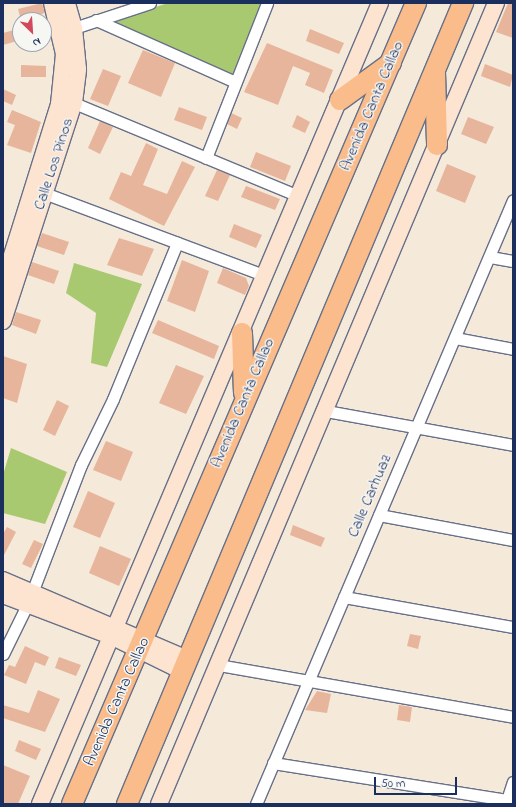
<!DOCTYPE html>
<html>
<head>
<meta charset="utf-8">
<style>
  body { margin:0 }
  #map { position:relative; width:516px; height:807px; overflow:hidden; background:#f5e9d9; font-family:"Indie Flower",sans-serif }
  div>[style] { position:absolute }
  .green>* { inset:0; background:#a9c970 }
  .building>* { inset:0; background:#e7b59c }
  .roads { filter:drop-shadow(1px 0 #677089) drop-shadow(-1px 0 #677089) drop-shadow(0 1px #677089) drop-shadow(0 -1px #677089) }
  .street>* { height:11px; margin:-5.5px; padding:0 5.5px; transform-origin:5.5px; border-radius:5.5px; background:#fff }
  .secondary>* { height:16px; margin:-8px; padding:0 8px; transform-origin:8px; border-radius:8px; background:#fde4d0 }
  .highway>* { height:20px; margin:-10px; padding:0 10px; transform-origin:10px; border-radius:10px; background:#f9bc8a }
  span { translate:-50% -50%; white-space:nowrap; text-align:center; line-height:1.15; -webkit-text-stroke:3px #f6f6f2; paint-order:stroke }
  .street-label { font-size:16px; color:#1b2f5e }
  .frame { position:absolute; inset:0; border:4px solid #1b2f5e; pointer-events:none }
  .north { position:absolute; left:12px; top:12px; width:40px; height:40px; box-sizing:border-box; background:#f6f6f2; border:1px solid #9ea6b7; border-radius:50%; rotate:155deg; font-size:11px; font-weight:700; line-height:16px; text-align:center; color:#1b2f5e }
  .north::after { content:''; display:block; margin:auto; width:14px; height:18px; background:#d1495b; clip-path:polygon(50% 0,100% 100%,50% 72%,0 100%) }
  .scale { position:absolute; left:374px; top:777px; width:83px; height:18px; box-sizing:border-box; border:2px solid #1b2f5e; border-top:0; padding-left:5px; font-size:12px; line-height:14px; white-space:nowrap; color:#1b2f5e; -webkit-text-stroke:3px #f6f6f2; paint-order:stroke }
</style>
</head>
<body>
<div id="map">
  <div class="green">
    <i style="clip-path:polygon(168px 3px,262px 3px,233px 77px,113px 21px)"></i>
    <i style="clip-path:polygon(74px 263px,142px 284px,107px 367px,91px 363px,96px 313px,66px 293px)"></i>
    <i style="clip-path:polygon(11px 448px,67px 472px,45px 524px,3px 513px,3px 475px)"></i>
  </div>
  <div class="building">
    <i style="clip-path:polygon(42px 3px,45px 13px,21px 20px,18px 9px)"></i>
    <i style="clip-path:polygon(508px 3px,513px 3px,513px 38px,496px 32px)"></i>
    <i style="clip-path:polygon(310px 29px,344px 43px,339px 54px,306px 41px)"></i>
    <i style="clip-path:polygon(14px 30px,17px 41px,3px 45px,3px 33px)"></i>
    <i style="clip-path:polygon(267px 43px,333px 70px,324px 93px,305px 85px,310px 73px,293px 66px,278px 105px,244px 92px)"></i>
    <i style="clip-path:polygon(143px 50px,175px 63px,161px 97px,128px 83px)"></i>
    <i style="clip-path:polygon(485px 64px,513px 75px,510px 87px,481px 76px)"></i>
    <i style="clip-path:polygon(21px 65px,46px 66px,46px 77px,21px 77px)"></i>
    <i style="clip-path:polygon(103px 69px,121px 76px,108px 106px,90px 99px)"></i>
    <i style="clip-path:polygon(3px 89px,16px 95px,12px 105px,3px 101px)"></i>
    <i style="clip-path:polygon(179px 107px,207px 117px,202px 130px,174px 120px)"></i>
    <i style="clip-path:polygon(12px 110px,41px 122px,31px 153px,7px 145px,15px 125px,7px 122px)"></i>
    <i style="clip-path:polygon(231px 113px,242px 118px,237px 129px,227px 124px)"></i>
    <i style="clip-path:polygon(297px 115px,310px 122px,305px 133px,292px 127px)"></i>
    <i style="clip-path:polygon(468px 117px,494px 127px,486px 144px,461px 134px)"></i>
    <i style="clip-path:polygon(100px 121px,113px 127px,100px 154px,88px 148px)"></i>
    <i style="clip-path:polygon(146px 143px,158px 149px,143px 185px,167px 194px,182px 161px,195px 167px,164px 226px,109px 199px,121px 172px,131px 176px)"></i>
    <i style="clip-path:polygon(256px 152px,291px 166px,285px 181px,250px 167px)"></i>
    <i style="clip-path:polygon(447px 164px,476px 176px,465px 203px,436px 191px)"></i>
    <i style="clip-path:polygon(217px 170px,230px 175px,218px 201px,205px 196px)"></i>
    <i style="clip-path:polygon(246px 186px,280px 199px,275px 210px,241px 197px)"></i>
    <i style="clip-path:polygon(234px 224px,262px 235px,256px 248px,229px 237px)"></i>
    <i style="clip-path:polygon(42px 233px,69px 242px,64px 255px,37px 246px)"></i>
    <i style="clip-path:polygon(119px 238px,154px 249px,142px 276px,107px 265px)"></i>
    <i style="clip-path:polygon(182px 260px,209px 271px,195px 312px,167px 301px)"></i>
    <i style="clip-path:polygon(32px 262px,59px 271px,54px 284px,28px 275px)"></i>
    <i style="clip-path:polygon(223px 268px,246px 278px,249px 286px,245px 295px,217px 283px)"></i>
    <i style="clip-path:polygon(16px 312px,41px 320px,36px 334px,12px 325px)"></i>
    <i style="clip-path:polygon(158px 320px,219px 346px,214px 359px,152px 333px)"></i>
    <i style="clip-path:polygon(3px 356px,27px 364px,17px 403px,3px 398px)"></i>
    <i style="clip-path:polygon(176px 365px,204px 376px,186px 414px,159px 403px)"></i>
    <i style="clip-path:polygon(57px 400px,69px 406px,55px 436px,43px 430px)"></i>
    <i style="clip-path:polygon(106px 441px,133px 452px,121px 481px,93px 470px)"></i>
    <i style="clip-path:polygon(88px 491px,115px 503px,100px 538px,73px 527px)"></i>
    <i style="clip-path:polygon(293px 525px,325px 538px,321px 547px,290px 535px)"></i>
    <i style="clip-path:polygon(7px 527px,16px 532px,3px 557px,3px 534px)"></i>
    <i style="clip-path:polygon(34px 540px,43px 544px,31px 568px,22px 564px)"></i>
    <i style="clip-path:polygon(100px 546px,131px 559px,119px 586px,89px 573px)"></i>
    <i style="clip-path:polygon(410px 634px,421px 636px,418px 649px,407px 646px)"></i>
    <i style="clip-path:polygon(25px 646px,49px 657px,45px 666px,35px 662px,26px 684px,4px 675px,9px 665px,15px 667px)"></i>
    <i style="clip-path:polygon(59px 657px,81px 665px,76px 676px,55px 668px)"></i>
    <i style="clip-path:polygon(38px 690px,60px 699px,45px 732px,3px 718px,3px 705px,29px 713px)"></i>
    <i style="clip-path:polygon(317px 691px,331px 694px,327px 713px,305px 710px)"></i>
    <i style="clip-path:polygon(399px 705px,412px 707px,410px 722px,397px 720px)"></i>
    <i style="clip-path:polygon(19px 740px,41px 749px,36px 760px,15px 751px)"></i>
    <i style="clip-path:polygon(3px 765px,30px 776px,18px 804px,3px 804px)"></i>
  </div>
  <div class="roads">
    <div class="street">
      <i style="left:96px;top:20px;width:152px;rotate:24deg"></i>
      <i style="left:74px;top:28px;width:80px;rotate:-18.2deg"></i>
      <i style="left:74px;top:103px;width:243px;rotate:22.5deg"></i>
      <i style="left:206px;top:158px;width:167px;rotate:-68.5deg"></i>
      <i style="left:44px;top:193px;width:234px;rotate:20.5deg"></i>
      <i style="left:490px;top:257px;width:23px;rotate:10deg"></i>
      <i style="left:455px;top:338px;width:59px;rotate:10.7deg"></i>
      <i style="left:326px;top:411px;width:190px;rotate:10.3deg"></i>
      <i style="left:379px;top:515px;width:136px;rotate:10.6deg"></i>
      <i style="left:344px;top:597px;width:172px;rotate:10.1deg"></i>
      <i style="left:3px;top:654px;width:57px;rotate:-63.9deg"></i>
      <i style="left:28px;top:603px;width:148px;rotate:-69deg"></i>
      <i style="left:81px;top:465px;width:73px;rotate:-64.1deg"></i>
      <i style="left:113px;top:399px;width:169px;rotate:-67.7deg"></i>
      <i style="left:219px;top:665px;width:299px;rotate:10deg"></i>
      <i style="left:273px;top:763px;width:243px;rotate:9deg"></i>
      <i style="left:507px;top:800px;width:19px;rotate:-72deg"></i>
      <i style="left:256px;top:804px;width:656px;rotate:-66.95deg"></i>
    </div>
    <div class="secondary">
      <i style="left:3px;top:284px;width:189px;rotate:-72.7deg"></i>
      <i style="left:59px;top:104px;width:50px;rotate:-84.3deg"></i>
      <i style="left:64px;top:54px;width:52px;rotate:-103.2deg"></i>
      <i style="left:3px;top:321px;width:229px;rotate:-72deg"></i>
      <i style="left:74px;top:103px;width:34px;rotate:-83deg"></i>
      <i style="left:78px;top:69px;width:41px;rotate:-95.6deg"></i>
      <i style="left:74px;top:28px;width:26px;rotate:-106deg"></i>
      <i style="left:3px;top:580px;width:200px;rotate:23.2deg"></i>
      <i style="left:3px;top:595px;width:118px;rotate:20.9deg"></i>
      <i style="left:113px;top:637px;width:77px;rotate:26.2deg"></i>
      <i style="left:40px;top:804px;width:870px;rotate:-67deg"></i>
      <i style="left:159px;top:804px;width:869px;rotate:-67.18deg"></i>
    </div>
    <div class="highway">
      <i style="left:435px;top:72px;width:73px;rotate:88.4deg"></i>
      <i style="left:340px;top:100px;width:63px;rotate:-36deg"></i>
      <i style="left:242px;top:333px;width:60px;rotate:88.1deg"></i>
      <i style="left:72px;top:804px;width:872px;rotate:-66.76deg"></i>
      <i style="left:127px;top:804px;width:869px;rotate:-67.24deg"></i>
    </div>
  </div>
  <div class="street-label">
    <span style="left:372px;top:106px;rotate:-67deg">Avenida Canta Callao</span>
    <span style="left:54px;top:164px;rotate:-72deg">Calle Los Pinos</span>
    <span style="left:243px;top:403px;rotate:-67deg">Avenida Canta Callao</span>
    <span style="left:370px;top:496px;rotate:-67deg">Calle Carhuaz</span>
    <span style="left:117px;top:702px;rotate:-66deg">Avenida Canta Callao</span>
  </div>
  <div class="frame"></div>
  <div class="north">N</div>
  <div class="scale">50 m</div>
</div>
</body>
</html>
